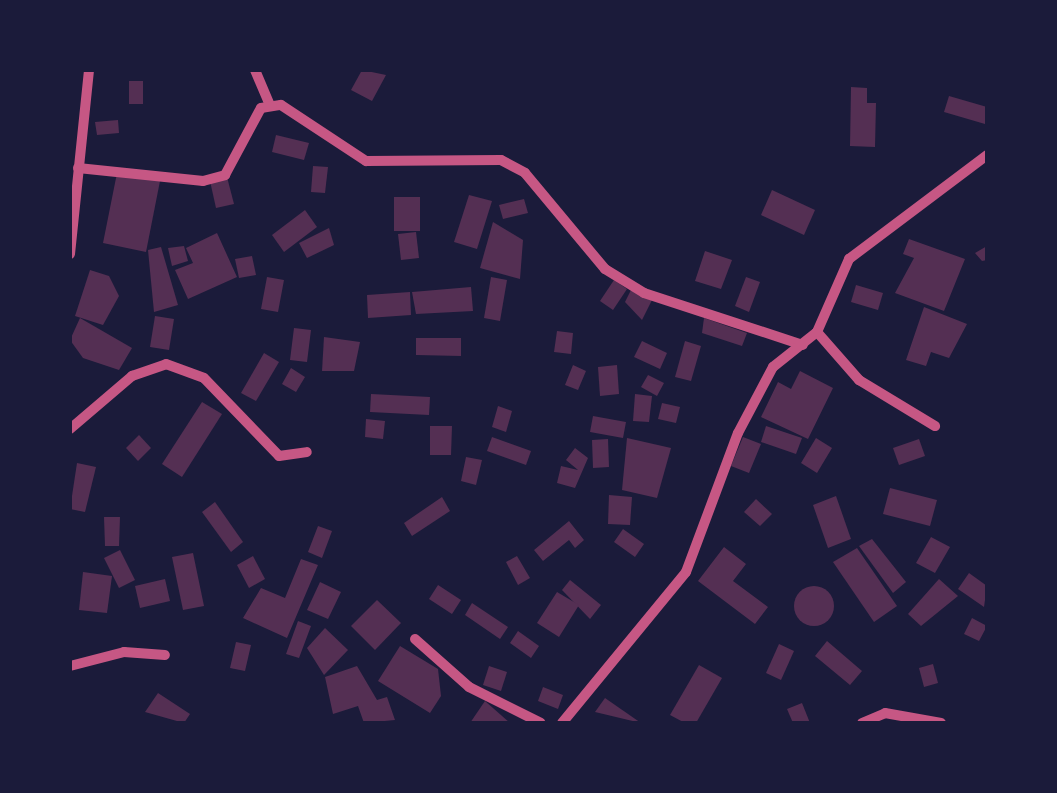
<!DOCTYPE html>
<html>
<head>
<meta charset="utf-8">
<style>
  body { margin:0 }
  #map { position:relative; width:1057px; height:793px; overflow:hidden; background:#1b1b3a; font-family:Spectral,serif }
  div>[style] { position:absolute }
  .building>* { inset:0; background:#542f53 }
  .round { border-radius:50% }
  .minor>* { height:10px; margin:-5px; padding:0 5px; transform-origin:5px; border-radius:5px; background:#c65784 }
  span { translate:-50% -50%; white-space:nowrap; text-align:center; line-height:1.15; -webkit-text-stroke:10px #1b1b3a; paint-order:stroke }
  .frame { position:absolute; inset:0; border:72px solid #1b1b3a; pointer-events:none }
</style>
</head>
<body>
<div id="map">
  <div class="building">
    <i style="clip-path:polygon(362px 70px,386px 75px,372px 101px,351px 90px)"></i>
    <i style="clip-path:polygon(129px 81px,143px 81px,143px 104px,129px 104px)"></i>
    <i style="clip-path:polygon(851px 87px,867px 88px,867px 103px,876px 103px,875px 147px,850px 146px)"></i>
    <i style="clip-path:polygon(949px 96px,987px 107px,985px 124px,944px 112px)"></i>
    <i style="clip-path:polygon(118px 120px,119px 133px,97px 135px,95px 122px)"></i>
    <i style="clip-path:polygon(276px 135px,309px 143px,304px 160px,272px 152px)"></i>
    <i style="clip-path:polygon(313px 166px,328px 167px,325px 193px,311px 192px)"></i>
    <i style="clip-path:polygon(117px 173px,160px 181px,146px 252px,103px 243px)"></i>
    <i style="clip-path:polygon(227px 177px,234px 204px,216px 208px,210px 181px)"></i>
    <i style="clip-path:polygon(772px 190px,815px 210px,804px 235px,761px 215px)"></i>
    <i style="clip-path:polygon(469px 195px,492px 201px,477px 249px,454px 242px)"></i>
    <i style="clip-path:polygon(394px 197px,420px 197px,420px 231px,394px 231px)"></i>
    <i style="clip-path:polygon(524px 199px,528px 213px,503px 219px,499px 205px)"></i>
    <i style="clip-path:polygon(305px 210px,317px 227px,284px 252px,272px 235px)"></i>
    <i style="clip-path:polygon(987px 221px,987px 260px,982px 261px,975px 253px,987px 246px)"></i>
    <i style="clip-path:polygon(493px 222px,523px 240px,520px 279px,480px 268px)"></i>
    <i style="clip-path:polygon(329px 228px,334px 245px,307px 258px,299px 243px)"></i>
    <i style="clip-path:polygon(416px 232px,419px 258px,401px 260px,398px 234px)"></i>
    <i style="clip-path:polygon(217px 233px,237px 277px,188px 299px,175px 270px,193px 263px,186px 248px)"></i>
    <i style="clip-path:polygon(909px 239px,965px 259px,944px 311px,895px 293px,914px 258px,903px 254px)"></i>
    <i style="clip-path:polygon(184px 246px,188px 261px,172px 266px,168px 248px)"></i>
    <i style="clip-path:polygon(161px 247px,178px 305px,154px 312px,148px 250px)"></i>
    <i style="clip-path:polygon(705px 251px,732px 260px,721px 289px,695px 281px)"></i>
    <i style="clip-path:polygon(252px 256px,256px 275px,239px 278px,235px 259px)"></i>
    <i style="clip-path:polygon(90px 270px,109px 276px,119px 296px,103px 325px,75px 316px)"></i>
    <i style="clip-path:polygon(267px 277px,284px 280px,278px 312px,261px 309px)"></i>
    <i style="clip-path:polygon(491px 277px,507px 280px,500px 321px,484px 318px)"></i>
    <i style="clip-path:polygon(746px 277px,760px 282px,749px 312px,735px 306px)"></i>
    <i style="clip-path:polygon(614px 280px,627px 289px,613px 310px,600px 301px)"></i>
    <i style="clip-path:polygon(856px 285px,883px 293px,878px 310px,851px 302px)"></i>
    <i style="clip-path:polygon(471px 287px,473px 311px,416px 314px,412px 292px)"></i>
    <i style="clip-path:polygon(631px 290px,652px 300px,642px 320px,625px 302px)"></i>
    <i style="clip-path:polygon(410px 292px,411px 315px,368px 318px,367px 295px)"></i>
    <i style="clip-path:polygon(924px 307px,967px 324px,949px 358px,931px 352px,926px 366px,906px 360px)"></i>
    <i style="clip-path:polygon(155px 316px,174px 319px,169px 350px,150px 347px)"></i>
    <i style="clip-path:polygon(80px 318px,132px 348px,119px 370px,83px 358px,70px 340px)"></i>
    <i style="clip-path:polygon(704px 318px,747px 333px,742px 346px,702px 333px)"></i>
    <i style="clip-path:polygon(294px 328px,311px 330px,307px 362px,290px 360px)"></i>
    <i style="clip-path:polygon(557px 331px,573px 333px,571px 354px,554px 352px)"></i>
    <i style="clip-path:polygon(324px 337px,360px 342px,354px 371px,322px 371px)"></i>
    <i style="clip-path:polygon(416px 338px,461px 338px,461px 356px,416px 355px)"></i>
    <i style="clip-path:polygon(642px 341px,667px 353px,660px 369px,634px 357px)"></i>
    <i style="clip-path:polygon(685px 341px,701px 346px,691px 381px,675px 377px)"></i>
    <i style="clip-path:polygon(264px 353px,279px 362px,256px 401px,241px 393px)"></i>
    <i style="clip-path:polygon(573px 365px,586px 371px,578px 390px,565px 385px)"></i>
    <i style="clip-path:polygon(617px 365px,619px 394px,600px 396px,598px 367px)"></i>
    <i style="clip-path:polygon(291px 368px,305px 377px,296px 392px,282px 384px)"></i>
    <i style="clip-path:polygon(800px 371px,833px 388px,808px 439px,761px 417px,778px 382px,791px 389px)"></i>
    <i style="clip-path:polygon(648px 375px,664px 383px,657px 396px,641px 387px)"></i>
    <i style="clip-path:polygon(371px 394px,430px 397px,429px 415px,370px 412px)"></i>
    <i style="clip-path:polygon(635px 394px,652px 396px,649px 422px,633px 421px)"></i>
    <i style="clip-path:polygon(202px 402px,222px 414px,182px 477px,162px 464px)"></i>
    <i style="clip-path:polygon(662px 403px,680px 407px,676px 423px,658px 419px)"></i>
    <i style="clip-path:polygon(498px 406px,512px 411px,506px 432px,492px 427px)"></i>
    <i style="clip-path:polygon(593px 416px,626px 422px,623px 438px,590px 432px)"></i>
    <i style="clip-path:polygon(366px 419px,385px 421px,383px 439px,365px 437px)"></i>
    <i style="clip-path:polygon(430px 426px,452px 426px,451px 455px,430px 455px)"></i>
    <i style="clip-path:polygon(766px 426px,802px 438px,796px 454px,761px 442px)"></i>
    <i style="clip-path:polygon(139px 435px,151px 448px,138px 461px,126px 448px)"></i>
    <i style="clip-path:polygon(492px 437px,531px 451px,526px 465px,487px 451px)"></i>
    <i style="clip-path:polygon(743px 437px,761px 444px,749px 473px,731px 466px)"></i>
    <i style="clip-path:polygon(627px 438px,671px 448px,657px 498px,622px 490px)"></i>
    <i style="clip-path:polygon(816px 438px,832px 448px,817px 473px,801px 463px)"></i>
    <i style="clip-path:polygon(608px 439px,609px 467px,593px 468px,592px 440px)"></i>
    <i style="clip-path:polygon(919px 439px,925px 456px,899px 465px,893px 448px)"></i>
    <i style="clip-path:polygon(575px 448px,588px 458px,575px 488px,557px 483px,561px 466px,578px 470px,566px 460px)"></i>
    <i style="clip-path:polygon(466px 457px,482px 460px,476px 485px,461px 481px)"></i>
    <i style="clip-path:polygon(77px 463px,96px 467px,85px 512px,70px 509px)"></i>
    <i style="clip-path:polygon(890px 488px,937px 500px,930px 526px,883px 514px)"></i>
    <i style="clip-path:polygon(609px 495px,632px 497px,630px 525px,608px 524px)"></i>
    <i style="clip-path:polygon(836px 496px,851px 539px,828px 548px,813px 505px)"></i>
    <i style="clip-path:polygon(442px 497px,450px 511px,412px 536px,404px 523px)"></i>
    <i style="clip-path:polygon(756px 499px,772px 514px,760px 526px,744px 512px)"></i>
    <i style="clip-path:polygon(215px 502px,243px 542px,231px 552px,202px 512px)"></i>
    <i style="clip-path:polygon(104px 517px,120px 517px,119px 546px,105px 546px)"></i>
    <i style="clip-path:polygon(569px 521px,584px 540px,575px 548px,569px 540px,543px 561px,534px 550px)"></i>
    <i style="clip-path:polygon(318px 526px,332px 531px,322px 558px,308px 552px)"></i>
    <i style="clip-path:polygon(623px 529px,644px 544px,635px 557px,614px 542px)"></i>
    <i style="clip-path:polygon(931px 537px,950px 547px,935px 573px,916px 563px)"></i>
    <i style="clip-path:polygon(872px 539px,906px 582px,893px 593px,859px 546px)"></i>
    <i style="clip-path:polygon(724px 547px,746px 564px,733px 581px,768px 607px,755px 624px,698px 581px)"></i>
    <i style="clip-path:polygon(857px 548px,897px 606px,874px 622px,833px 562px)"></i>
    <i style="clip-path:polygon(120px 550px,135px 580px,119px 588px,104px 558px)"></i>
    <i style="clip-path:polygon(193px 553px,204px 606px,183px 610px,172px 557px)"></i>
    <i style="clip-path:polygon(253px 556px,265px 579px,249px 588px,237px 565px)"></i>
    <i style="clip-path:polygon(517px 556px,530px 578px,518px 585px,506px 562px)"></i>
    <i style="clip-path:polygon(301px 559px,318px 565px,287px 638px,243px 618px,261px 588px,285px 598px)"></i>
    <i style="clip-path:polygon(83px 572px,112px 576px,107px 613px,79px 610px)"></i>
    <i style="clip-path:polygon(969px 573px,987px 586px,984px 607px,958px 589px)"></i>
    <i style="clip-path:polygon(165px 579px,170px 601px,140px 608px,135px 586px)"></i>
    <i style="clip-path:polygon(939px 579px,958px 596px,921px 626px,908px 614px)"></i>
    <i style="clip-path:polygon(570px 580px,601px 605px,590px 619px,562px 590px)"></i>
    <i style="clip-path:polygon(320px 582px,341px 592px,328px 619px,307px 610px)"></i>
    <i style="clip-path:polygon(438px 585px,461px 600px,452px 614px,429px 599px)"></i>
    <i class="round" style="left:794px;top:586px;width:40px;height:40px"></i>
    <i style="clip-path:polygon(557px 592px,579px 605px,559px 637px,537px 623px)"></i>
    <i style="clip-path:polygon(377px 600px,401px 623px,375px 650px,351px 626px)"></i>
    <i style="clip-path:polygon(472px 603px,508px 627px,500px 639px,465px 615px)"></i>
    <i style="clip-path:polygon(972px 618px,987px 626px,979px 641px,964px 634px)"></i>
    <i style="clip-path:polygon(298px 621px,311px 626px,299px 658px,286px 654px)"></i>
    <i style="clip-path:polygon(325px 628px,348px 650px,324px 675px,307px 648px)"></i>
    <i style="clip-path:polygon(518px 631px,539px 646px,531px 658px,510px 643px)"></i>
    <i style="clip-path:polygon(827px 641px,862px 671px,850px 685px,815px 656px)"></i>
    <i style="clip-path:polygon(236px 642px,251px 645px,245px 671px,230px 668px)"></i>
    <i style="clip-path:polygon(779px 644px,794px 651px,781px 680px,766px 673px)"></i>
    <i style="clip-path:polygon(400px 646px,438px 669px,441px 696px,430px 713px,378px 681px)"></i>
    <i style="clip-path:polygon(933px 664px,938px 683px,924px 687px,919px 668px)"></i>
    <i style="clip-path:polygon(699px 665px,722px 678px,696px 723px,685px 723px,670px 715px)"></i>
    <i style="clip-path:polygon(357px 666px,377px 700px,387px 697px,395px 720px,364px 723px,358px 706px,333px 714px,325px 677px)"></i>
    <i style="clip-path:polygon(489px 666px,507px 672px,501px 691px,483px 685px)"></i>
    <i style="clip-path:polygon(543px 687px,563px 695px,558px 709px,538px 701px)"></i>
    <i style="clip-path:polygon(158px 693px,190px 714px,184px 723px,145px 712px)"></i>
    <i style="clip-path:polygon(605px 698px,641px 723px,595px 712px)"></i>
    <i style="clip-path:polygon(485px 701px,510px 723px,470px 723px)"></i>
    <i style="clip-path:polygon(802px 703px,810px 723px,793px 723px,787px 709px)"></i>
  </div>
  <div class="minor">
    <i style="left:255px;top:70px;width:36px;rotate:67deg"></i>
    <i style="left:78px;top:168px;width:126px;rotate:5.9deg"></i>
    <i style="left:203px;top:181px;width:23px;rotate:-15deg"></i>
    <i style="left:225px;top:175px;width:76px;rotate:-61.8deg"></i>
    <i style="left:261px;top:108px;width:20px;rotate:-9deg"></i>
    <i style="left:281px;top:105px;width:102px;rotate:33.4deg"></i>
    <i style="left:366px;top:161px;width:135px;rotate:-0.4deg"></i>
    <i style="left:501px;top:160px;width:27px;rotate:28deg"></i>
    <i style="left:525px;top:173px;width:125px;rotate:50.2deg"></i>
    <i style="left:605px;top:269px;width:46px;rotate:31.6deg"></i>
    <i style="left:644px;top:293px;width:167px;rotate:18.1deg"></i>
    <i style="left:70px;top:254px;width:185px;rotate:-84.1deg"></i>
    <i style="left:817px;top:332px;width:64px;rotate:48.8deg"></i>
    <i style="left:859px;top:380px;width:89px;rotate:31.2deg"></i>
    <i style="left:70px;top:429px;width:82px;rotate:-40.5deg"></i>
    <i style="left:132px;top:376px;width:36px;rotate:-19deg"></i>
    <i style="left:166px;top:364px;width:40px;rotate:20.2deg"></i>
    <i style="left:204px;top:378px;width:108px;rotate:46.1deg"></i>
    <i style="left:279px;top:456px;width:28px;rotate:-8deg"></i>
    <i style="left:415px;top:639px;width:72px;rotate:41.6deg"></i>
    <i style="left:469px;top:687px;width:80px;rotate:26.6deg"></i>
    <i style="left:70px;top:666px;width:56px;rotate:-14.5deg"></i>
    <i style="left:124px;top:652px;width:41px;rotate:4.2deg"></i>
    <i style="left:562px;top:723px;width:195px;rotate:-50.6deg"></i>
    <i style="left:686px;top:572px;width:148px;rotate:-69.5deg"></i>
    <i style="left:738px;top:433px;width:75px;rotate:-62.1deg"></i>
    <i style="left:773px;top:367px;width:56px;rotate:-38.5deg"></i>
    <i style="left:817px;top:332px;width:80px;rotate:-66.3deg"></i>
    <i style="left:849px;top:259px;width:173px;rotate:-37deg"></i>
    <i style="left:862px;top:723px;width:25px;rotate:-23deg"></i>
    <i style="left:885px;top:713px;width:57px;rotate:10.1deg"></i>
  </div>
  <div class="frame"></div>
</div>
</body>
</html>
